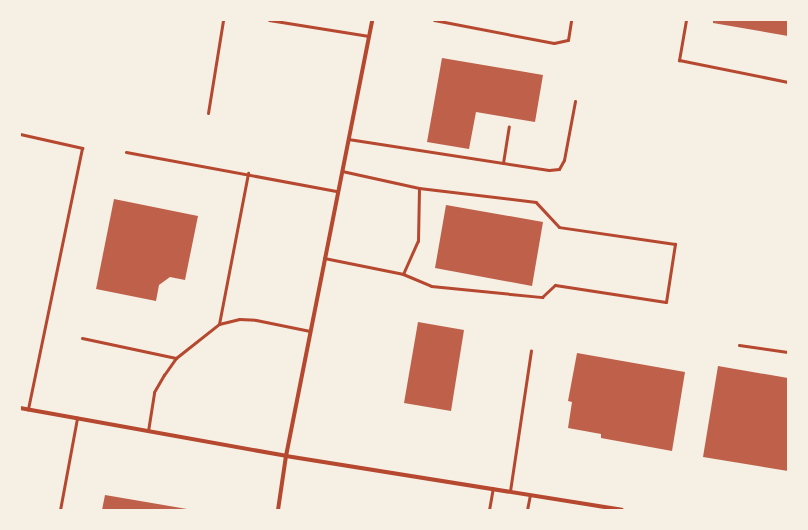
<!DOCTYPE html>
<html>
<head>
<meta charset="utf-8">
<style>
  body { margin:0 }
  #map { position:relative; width:808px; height:530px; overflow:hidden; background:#f6efe4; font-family:Arial,sans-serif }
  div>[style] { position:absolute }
  .building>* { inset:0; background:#bf614a }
  .service>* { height:3px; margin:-1.5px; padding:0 1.5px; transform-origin:1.5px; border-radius:1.5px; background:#b5482f }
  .minor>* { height:4px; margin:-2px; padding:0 2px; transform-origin:2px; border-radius:2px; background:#b5482f }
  span { translate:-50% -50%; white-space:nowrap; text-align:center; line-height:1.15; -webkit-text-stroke:4px #f6efe4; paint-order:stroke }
  .frame { position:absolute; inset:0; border:21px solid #f6efe4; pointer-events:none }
</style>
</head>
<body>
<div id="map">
  <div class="building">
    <i style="clip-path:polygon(713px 20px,788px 20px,788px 36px,713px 23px)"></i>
    <i style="clip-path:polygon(442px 58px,543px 75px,535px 122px,476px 112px,469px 149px,427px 142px)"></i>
    <i style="clip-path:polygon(114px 199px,198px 216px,185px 280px,170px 277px,159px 285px,156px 301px,96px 289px)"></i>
    <i style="clip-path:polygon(446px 205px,543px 222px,532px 286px,435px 268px)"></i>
    <i style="clip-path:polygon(418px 322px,464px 330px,451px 411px,404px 403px)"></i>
    <i style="clip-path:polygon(577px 353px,685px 372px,672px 451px,601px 438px,601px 434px,568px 428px,572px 402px,568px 401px)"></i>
    <i style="clip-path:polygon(718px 366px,788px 378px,788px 471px,703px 457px)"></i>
    <i style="clip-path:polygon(105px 495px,187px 509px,187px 510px,102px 510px)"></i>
  </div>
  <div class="service">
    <i style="left:269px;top:20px;width:101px;rotate:9.1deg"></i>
    <i style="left:434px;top:20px;width:122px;rotate:10.9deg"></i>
    <i style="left:554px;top:43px;width:14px;rotate:-12deg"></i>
    <i style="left:568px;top:40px;width:20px;rotate:-81deg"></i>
    <i style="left:686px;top:20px;width:41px;rotate:99.9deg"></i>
    <i style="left:679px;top:60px;width:111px;rotate:11.4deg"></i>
    <i style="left:208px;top:113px;width:94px;rotate:-80.8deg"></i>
    <i style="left:20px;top:134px;width:64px;rotate:12.7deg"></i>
    <i style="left:82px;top:148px;width:267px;rotate:101.7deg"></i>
    <i style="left:348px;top:139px;width:203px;rotate:8.8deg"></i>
    <i style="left:549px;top:170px;width:10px;rotate:-6deg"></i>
    <i style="left:559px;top:169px;width:10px;rotate:-61deg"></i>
    <i style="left:564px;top:160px;width:60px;rotate:-79.4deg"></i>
    <i style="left:126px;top:152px;width:215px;rotate:10.5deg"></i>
    <i style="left:503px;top:163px;width:37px;rotate:-81deg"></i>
    <i style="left:324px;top:258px;width:81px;rotate:11.4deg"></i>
    <i style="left:403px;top:274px;width:30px;rotate:23deg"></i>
    <i style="left:431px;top:286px;width:112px;rotate:5.7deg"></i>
    <i style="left:542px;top:297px;width:18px;rotate:-43deg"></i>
    <i style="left:555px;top:285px;width:112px;rotate:8.7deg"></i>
    <i style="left:666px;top:302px;width:59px;rotate:-81.2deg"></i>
    <i style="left:675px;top:244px;width:117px;rotate:-171.7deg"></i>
    <i style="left:559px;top:227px;width:34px;rotate:-133deg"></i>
    <i style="left:536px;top:202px;width:118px;rotate:-173.2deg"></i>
    <i style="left:419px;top:188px;width:79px;rotate:-167.6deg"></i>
    <i style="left:403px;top:274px;width:36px;rotate:-66deg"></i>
    <i style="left:418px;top:241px;width:53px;rotate:-88.9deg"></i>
    <i style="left:219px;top:324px;width:154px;rotate:-79.1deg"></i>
    <i style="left:82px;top:338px;width:96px;rotate:12deg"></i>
    <i style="left:739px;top:345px;width:49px;rotate:8.1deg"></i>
    <i style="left:148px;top:431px;width:39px;rotate:-81deg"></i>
    <i style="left:154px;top:392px;width:20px;rotate:-60deg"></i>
    <i style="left:164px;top:375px;width:21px;rotate:-55deg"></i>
    <i style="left:176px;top:358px;width:55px;rotate:-38.3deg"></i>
    <i style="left:219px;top:324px;width:21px;rotate:-14deg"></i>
    <i style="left:239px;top:319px;width:17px;rotate:3deg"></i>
    <i style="left:256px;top:320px;width:55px;rotate:11.5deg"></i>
    <i style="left:510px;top:491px;width:142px;rotate:-81.5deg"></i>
    <i style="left:60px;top:510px;width:94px;rotate:-79.5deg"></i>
    <i style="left:489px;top:510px;width:22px;rotate:-80deg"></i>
    <i style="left:527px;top:510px;width:15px;rotate:-79deg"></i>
  </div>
  <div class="minor">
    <i style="left:20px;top:408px;width:270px;rotate:10.2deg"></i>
    <i style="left:286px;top:456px;width:340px;rotate:9.1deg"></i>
    <i style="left:278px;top:510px;width:55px;rotate:-81.6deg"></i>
    <i style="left:286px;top:456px;width:444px;rotate:-78.8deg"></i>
  </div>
  <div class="frame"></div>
</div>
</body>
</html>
